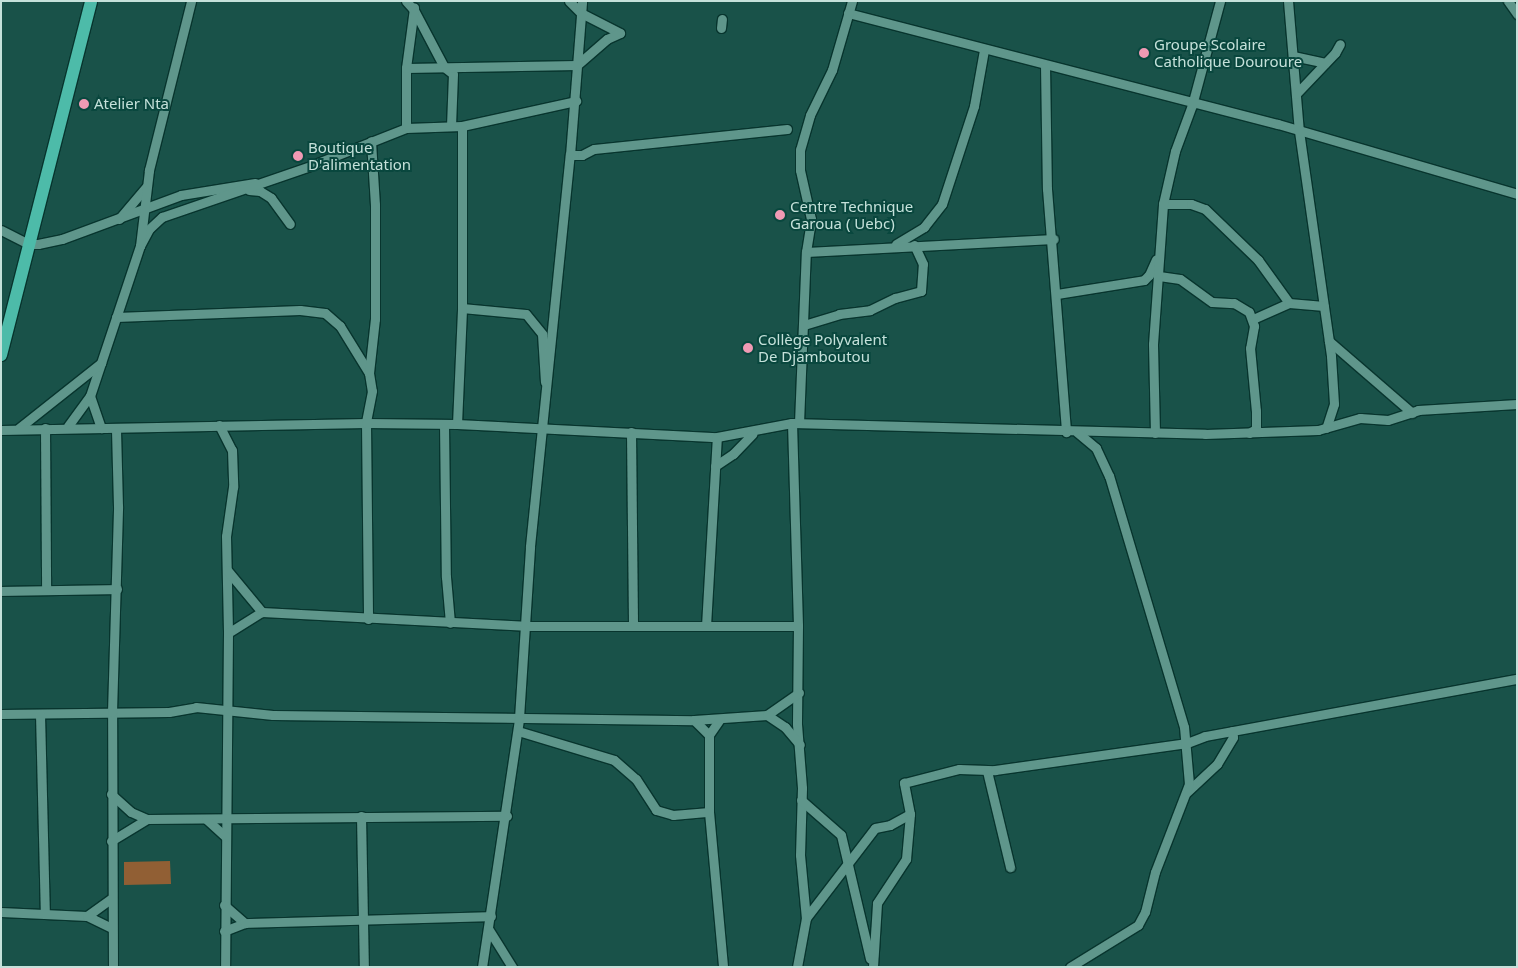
<!DOCTYPE html>
<html>
<head>
<meta charset="utf-8">
<style>
  body { margin:0 }
  #map { position:relative; width:1518px; height:968px; overflow:hidden; background:#195249; font-family:"Noto Sans",sans-serif }
  div>[style] { position:absolute }
  .green>* { inset:0; background:#915f34 }
  .roads { filter:drop-shadow(1px 0 #08352e) drop-shadow(-1px 0 #08352e) drop-shadow(0 1px #08352e) drop-shadow(0 -1px #08352e) }
  .minor>* { height:9px; margin:-4.5px; padding:0 4.5px; transform-origin:4.5px; border-radius:4.5px; background:#5f968b }
  .major>* { height:12px; margin:-6px; padding:0 6px; transform-origin:6px; border-radius:6px; background:#4dbba9 }
  .dots>* { width:14px; height:14px; translate:-50% -50%; box-sizing:border-box; border:2px solid #09473e; border-radius:50% }
  span { translate:-50% -50%; white-space:nowrap; text-align:center; line-height:1.15; -webkit-text-stroke:4px #09473e; paint-order:stroke }
  .poi-label { font-size:15px; color:#c5e1da }
  .left { translate:0 -50%; text-align:left }
  .frame { position:absolute; inset:0; border:2px solid #c5e1da; pointer-events:none }
</style>
</head>
<body>
<div id="map">
  <div class="green">
    <i style="clip-path:polygon(170px 861px,171px 884px,124px 885px,124px 862px)"></i>
  </div>
  <div class="roads">
    <div class="minor">
      <i style="left:406px;top:1px;width:12px;rotate:48deg"></i>
      <i style="left:414px;top:10px;width:64px;rotate:62.2deg"></i>
      <i style="left:444px;top:67px;width:11px;rotate:38deg"></i>
      <i style="left:453px;top:74px;width:51px;rotate:92.2deg"></i>
      <i style="left:569px;top:1px;width:17px;rotate:45deg"></i>
      <i style="left:581px;top:13px;width:44px;rotate:27.1deg"></i>
      <i style="left:1288px;top:1px;width:130px;rotate:85.2deg"></i>
      <i style="left:1299px;top:131px;width:227px;rotate:81.9deg"></i>
      <i style="left:1331px;top:356px;width:48px;rotate:86.4deg"></i>
      <i style="left:1334px;top:404px;width:25px;rotate:108deg"></i>
      <i style="left:1508px;top:1px;width:16px;rotate:55deg"></i>
      <i style="left:848px;top:13px;width:444px;rotate:14.5deg"></i>
      <i style="left:1278px;top:124px;width:249px;rotate:16.3deg"></i>
      <i style="left:721px;top:28px;width:9px;rotate:-84deg"></i>
      <i style="left:1293px;top:56px;width:33px;rotate:12deg"></i>
      <i style="left:1045px;top:65px;width:124px;rotate:89.1deg"></i>
      <i style="left:1047px;top:189px;width:244px;rotate:85.5deg"></i>
      <i style="left:406px;top:68px;width:171px;rotate:-1deg"></i>
      <i style="left:577px;top:65px;width:40px;rotate:-41deg"></i>
      <i style="left:607px;top:39px;width:14px;rotate:-25deg"></i>
      <i style="left:1296px;top:94px;width:57px;rotate:-46.4deg"></i>
      <i style="left:1335px;top:53px;width:10px;rotate:-61deg"></i>
      <i style="left:406px;top:128px;width:60px;rotate:-90deg"></i>
      <i style="left:406px;top:68px;width:61px;rotate:-82.4deg"></i>
      <i style="left:570px;top:155px;width:12px"></i>
      <i style="left:582px;top:155px;width:13px;rotate:-27deg"></i>
      <i style="left:594px;top:149px;width:194px;rotate:-5.9deg"></i>
      <i style="left:249px;top:190px;width:11px;rotate:5deg"></i>
      <i style="left:260px;top:191px;width:13px;rotate:32deg"></i>
      <i style="left:271px;top:198px;width:32px;rotate:54deg"></i>
      <i style="left:1163px;top:204px;width:28px"></i>
      <i style="left:1191px;top:204px;width:15px;rotate:20deg"></i>
      <i style="left:1205px;top:209px;width:74px;rotate:43.9deg"></i>
      <i style="left:1258px;top:260px;width:53px;rotate:54.2deg"></i>
      <i style="left:119px;top:219px;width:42px;rotate:-49.8deg"></i>
      <i style="left:1px;top:230px;width:31px;rotate:27deg"></i>
      <i style="left:29px;top:244px;width:9px"></i>
      <i style="left:38px;top:244px;width:25px;rotate:-12deg"></i>
      <i style="left:62px;top:239px;width:127px;rotate:-20.3deg"></i>
      <i style="left:181px;top:195px;width:75px;rotate:-9.2deg"></i>
      <i style="left:896px;top:244px;width:33px;rotate:-31deg"></i>
      <i style="left:924px;top:227px;width:29px;rotate:-52deg"></i>
      <i style="left:942px;top:204px;width:103px;rotate:-71.9deg"></i>
      <i style="left:974px;top:106px;width:57px;rotate:-79.9deg"></i>
      <i style="left:140px;top:246px;width:19px;rotate:-62deg"></i>
      <i style="left:149px;top:229px;width:18px;rotate:-43deg"></i>
      <i style="left:162px;top:217px;width:157px;rotate:-19deg"></i>
      <i style="left:310px;top:166px;width:103px;rotate:-21.6deg"></i>
      <i style="left:406px;top:128px;width:56px;rotate:-2deg"></i>
      <i style="left:462px;top:126px;width:117px;rotate:-12.4deg"></i>
      <i style="left:806px;top:252px;width:248px;rotate:-3deg"></i>
      <i style="left:1159px;top:276px;width:21px;rotate:8deg"></i>
      <i style="left:1180px;top:279px;width:39px;rotate:36deg"></i>
      <i style="left:1212px;top:302px;width:22px;rotate:3deg"></i>
      <i style="left:1234px;top:303px;width:17px;rotate:31deg"></i>
      <i style="left:1249px;top:312px;width:15px;rotate:70deg"></i>
      <i style="left:1254px;top:326px;width:22px;rotate:100deg"></i>
      <i style="left:1250px;top:348px;width:63px;rotate:84.6deg"></i>
      <i style="left:1256px;top:411px;width:18px;rotate:90deg"></i>
      <i style="left:1256px;top:429px;width:8px;rotate:150deg"></i>
      <i style="left:1057px;top:294px;width:88px;rotate:-9.1deg"></i>
      <i style="left:1144px;top:280px;width:7px;rotate:-45deg"></i>
      <i style="left:1149px;top:275px;width:17px;rotate:-66deg"></i>
      <i style="left:462px;top:308px;width:64px;rotate:5.4deg"></i>
      <i style="left:526px;top:314px;width:26px;rotate:51deg"></i>
      <i style="left:542px;top:334px;width:48px;rotate:86.4deg"></i>
      <i style="left:116px;top:317px;width:184px;rotate:-2.2deg"></i>
      <i style="left:300px;top:310px;width:25px;rotate:7deg"></i>
      <i style="left:325px;top:313px;width:20px;rotate:41deg"></i>
      <i style="left:340px;top:326px;width:55px;rotate:58.3deg"></i>
      <i style="left:369px;top:373px;width:18px;rotate:81deg"></i>
      <i style="left:372px;top:391px;width:33px;rotate:101deg"></i>
      <i style="left:366px;top:423px;width:196px;rotate:89.4deg"></i>
      <i style="left:1253px;top:319px;width:39px;rotate:-24deg"></i>
      <i style="left:1289px;top:303px;width:35px;rotate:5deg"></i>
      <i style="left:804px;top:325px;width:37px;rotate:-17deg"></i>
      <i style="left:839px;top:314px;width:31px;rotate:-7deg"></i>
      <i style="left:870px;top:310px;width:28px;rotate:-26deg"></i>
      <i style="left:895px;top:298px;width:27px;rotate:-15deg"></i>
      <i style="left:921px;top:291px;width:27px;rotate:-86deg"></i>
      <i style="left:923px;top:264px;width:21px;rotate:-115deg"></i>
      <i style="left:1329px;top:341px;width:110px;rotate:40.9deg"></i>
      <i style="left:369px;top:373px;width:54px;rotate:-83.7deg"></i>
      <i style="left:375px;top:319px;width:114px;rotate:-90deg"></i>
      <i style="left:375px;top:205px;width:64px;rotate:-93.6deg"></i>
      <i style="left:90px;top:396px;width:34px;rotate:71deg"></i>
      <i style="left:799px;top:423px;width:171px;rotate:-87.7deg"></i>
      <i style="left:806px;top:252px;width:33px;rotate:-81deg"></i>
      <i style="left:811px;top:219px;width:50px;rotate:-102.7deg"></i>
      <i style="left:800px;top:170px;width:20px;rotate:-90deg"></i>
      <i style="left:800px;top:150px;width:36px;rotate:-74deg"></i>
      <i style="left:810px;top:115px;width:50px;rotate:-63.9deg"></i>
      <i style="left:832px;top:70px;width:72px;rotate:-73.8deg"></i>
      <i style="left:444px;top:424px;width:153px;rotate:89.3deg"></i>
      <i style="left:446px;top:577px;width:46px;rotate:85deg"></i>
      <i style="left:457px;top:424px;width:116px;rotate:-87.5deg"></i>
      <i style="left:462px;top:308px;width:182px;rotate:-90deg"></i>
      <i style="left:788px;top:424px;width:4px;rotate:-14deg"></i>
      <i style="left:792px;top:423px;width:203px;rotate:88.3deg"></i>
      <i style="left:798px;top:626px;width:98px;rotate:90.6deg"></i>
      <i style="left:797px;top:724px;width:64px;rotate:85.5deg"></i>
      <i style="left:802px;top:788px;width:67px;rotate:91.7deg"></i>
      <i style="left:800px;top:855px;width:63px;rotate:84.6deg"></i>
      <i style="left:806px;top:918px;width:50px;rotate:100.4deg"></i>
      <i style="left:219px;top:425px;width:28px;rotate:63deg"></i>
      <i style="left:232px;top:450px;width:37px;rotate:88deg"></i>
      <i style="left:233px;top:487px;width:49px;rotate:98.1deg"></i>
      <i style="left:226px;top:536px;width:97px;rotate:88.8deg"></i>
      <i style="left:228px;top:633px;width:334px;rotate:90.5deg"></i>
      <i style="left:68px;top:426px;width:37px;rotate:-54deg"></i>
      <i style="left:90px;top:396px;width:158px;rotate:-71.6deg"></i>
      <i style="left:140px;top:246px;width:77px;rotate:-83.2deg"></i>
      <i style="left:149px;top:170px;width:174px;rotate:-76deg"></i>
      <i style="left:19px;top:428px;width:105px;rotate:-38.4deg"></i>
      <i style="left:45px;top:428px;width:161px;rotate:89.6deg"></i>
      <i style="left:1px;top:430px;width:365px;rotate:-1.1deg"></i>
      <i style="left:366px;top:423px;width:91px;rotate:0.6deg"></i>
      <i style="left:457px;top:424px;width:260px;rotate:2.9deg"></i>
      <i style="left:717px;top:437px;width:76px;rotate:-10.6deg"></i>
      <i style="left:792px;top:423px;width:413px;rotate:1.5deg"></i>
      <i style="left:1205px;top:434px;width:113px;rotate:-2deg"></i>
      <i style="left:1318px;top:430px;width:44px;rotate:-15.9deg"></i>
      <i style="left:1360px;top:418px;width:28px;rotate:4deg"></i>
      <i style="left:1388px;top:420px;width:32px;rotate:-18deg"></i>
      <i style="left:1418px;top:410px;width:99px;rotate:-3.5deg"></i>
      <i style="left:631px;top:432px;width:194px;rotate:89.4deg"></i>
      <i style="left:1155px;top:433px;width:89px;rotate:-91.3deg"></i>
      <i style="left:1153px;top:344px;width:140px;rotate:-85.9deg"></i>
      <i style="left:1163px;top:204px;width:54px;rotate:-77.2deg"></i>
      <i style="left:1175px;top:151px;width:49px;rotate:-69.7deg"></i>
      <i style="left:1192px;top:105px;width:108px;rotate:-74.9deg"></i>
      <i style="left:715px;top:466px;width:22px;rotate:-34deg"></i>
      <i style="left:733px;top:454px;width:28px;rotate:-46deg"></i>
      <i style="left:227px;top:570px;width:55px;rotate:50.2deg"></i>
      <i style="left:1px;top:591px;width:116px;rotate:-1deg"></i>
      <i style="left:706px;top:626px;width:189px;rotate:-86.7deg"></i>
      <i style="left:228px;top:633px;width:40px;rotate:-32deg"></i>
      <i style="left:262px;top:612px;width:263px;rotate:3deg"></i>
      <i style="left:525px;top:626px;width:273px"></i>
      <i style="left:1px;top:714px;width:168px;rotate:-0.7deg"></i>
      <i style="left:169px;top:712px;width:27px;rotate:-10deg"></i>
      <i style="left:196px;top:707px;width:77px;rotate:5.9deg"></i>
      <i style="left:273px;top:715px;width:421px;rotate:0.7deg"></i>
      <i style="left:694px;top:720px;width:73px;rotate:-3.9deg"></i>
      <i style="left:767px;top:715px;width:39px;rotate:-35deg"></i>
      <i style="left:40px;top:714px;width:199px;rotate:88.6deg"></i>
      <i style="left:767px;top:715px;width:22px;rotate:34deg"></i>
      <i style="left:785px;top:727px;width:23px;rotate:50deg"></i>
      <i style="left:720px;top:719px;width:19px;rotate:125deg"></i>
      <i style="left:709px;top:735px;width:77px;rotate:90deg"></i>
      <i style="left:709px;top:812px;width:156px;rotate:84.8deg"></i>
      <i style="left:694px;top:720px;width:21px;rotate:45deg"></i>
      <i style="left:518px;top:731px;width:100px;rotate:16.8deg"></i>
      <i style="left:614px;top:760px;width:29px;rotate:41deg"></i>
      <i style="left:636px;top:779px;width:37px;rotate:57deg"></i>
      <i style="left:656px;top:810px;width:18px;rotate:16deg"></i>
      <i style="left:673px;top:815px;width:36px;rotate:-5deg"></i>
      <i style="left:987px;top:771px;width:99px;rotate:76.5deg"></i>
      <i style="left:1187px;top:792px;width:41px;rotate:-43deg"></i>
      <i style="left:1217px;top:764px;width:31px;rotate:-59deg"></i>
      <i style="left:1233px;top:737px;width:6px;rotate:-99deg"></i>
      <i style="left:111px;top:794px;width:27px;rotate:42deg"></i>
      <i style="left:131px;top:812px;width:17px;rotate:24deg"></i>
      <i style="left:147px;top:819px;width:360px;rotate:-0.5deg"></i>
      <i style="left:801px;top:800px;width:53px;rotate:41.2deg"></i>
      <i style="left:841px;top:835px;width:127px;rotate:76.8deg"></i>
      <i style="left:361px;top:816px;width:151px;rotate:88.9deg"></i>
      <i style="left:206px;top:819px;width:27px;rotate:42deg"></i>
      <i style="left:111px;top:841px;width:42px;rotate:-31.4deg"></i>
      <i style="left:224px;top:905px;width:28px;rotate:41deg"></i>
      <i style="left:1px;top:912px;width:86px;rotate:2.7deg"></i>
      <i style="left:87px;top:916px;width:28px;rotate:26deg"></i>
      <i style="left:87px;top:916px;width:31px;rotate:-36deg"></i>
      <i style="left:806px;top:918px;width:113px;rotate:-52.5deg"></i>
      <i style="left:875px;top:828px;width:15px;rotate:-11deg"></i>
      <i style="left:890px;top:825px;width:23px;rotate:-29deg"></i>
      <i style="left:489px;top:930px;width:44px;rotate:58.1deg"></i>
      <i style="left:224px;top:931px;width:22px;rotate:-21deg"></i>
      <i style="left:245px;top:923px;width:246px;rotate:-1.6deg"></i>
      <i style="left:113px;top:967px;width:255px;rotate:-90.2deg"></i>
      <i style="left:112px;top:712px;width:206px;rotate:-88.3deg"></i>
      <i style="left:118px;top:506px;width:78px;rotate:-91.5deg"></i>
      <i style="left:482px;top:967px;width:252px;rotate:-81.5deg"></i>
      <i style="left:519px;top:718px;width:172px;rotate:-86.3deg"></i>
      <i style="left:530px;top:546px;width:393px;rotate:-84.2deg"></i>
      <i style="left:570px;top:155px;width:154px;rotate:-85.5deg"></i>
      <i style="left:873px;top:967px;width:64px;rotate:-86.4deg"></i>
      <i style="left:877px;top:903px;width:53px;rotate:-56.6deg"></i>
      <i style="left:906px;top:859px;width:45px;rotate:-84.9deg"></i>
      <i style="left:910px;top:814px;width:32px;rotate:-101deg"></i>
      <i style="left:904px;top:783px;width:57px;rotate:-14.3deg"></i>
      <i style="left:959px;top:769px;width:36px;rotate:2deg"></i>
      <i style="left:995px;top:770px;width:194px;rotate:-8deg"></i>
      <i style="left:1187px;top:743px;width:19px;rotate:-21deg"></i>
      <i style="left:1205px;top:736px;width:317px;rotate:-10.4deg"></i>
      <i style="left:1070px;top:967px;width:80px;rotate:-31.7deg"></i>
      <i style="left:1138px;top:925px;width:15px;rotate:-62deg"></i>
      <i style="left:1145px;top:912px;width:41px;rotate:-76deg"></i>
      <i style="left:1155px;top:872px;width:94px;rotate:-68.9deg"></i>
      <i style="left:1189px;top:784px;width:57px;rotate:-95deg"></i>
      <i style="left:1184px;top:727px;width:262px;rotate:-106.6deg"></i>
      <i style="left:1109px;top:476px;width:31px;rotate:-115deg"></i>
      <i style="left:1096px;top:448px;width:25px;rotate:-140deg"></i>
    </div>
    <div class="major">
      <i style="left:1px;top:355px;width:365px;rotate:-75.7deg"></i>
    </div>
  </div>
  <div class="dots">
    <i style="left:1144px;top:53px;background:#f09ab4"></i>
    <i style="left:84px;top:104px;background:#f09ab4"></i>
    <i style="left:298px;top:156px;background:#f09ab4"></i>
    <i style="left:780px;top:215px;background:#f09ab4"></i>
    <i style="left:748px;top:348px;background:#f09ab4"></i>
  </div>
  <div class="poi-label">
    <span class="left" style="left:1154px;top:53px">Groupe Scolaire<br>Catholique Douroure</span>
    <span class="left" style="left:94px;top:104px">Atelier Nta</span>
    <span class="left" style="left:308px;top:156px">Boutique<br>D'alimentation</span>
    <span class="left" style="left:790px;top:215px">Centre Technique<br>Garoua ( Uebc)</span>
    <span class="left" style="left:758px;top:348px">Collège Polyvalent<br>De Djamboutou</span>
  </div>
  <div class="frame"></div>
</div>
</body>
</html>
